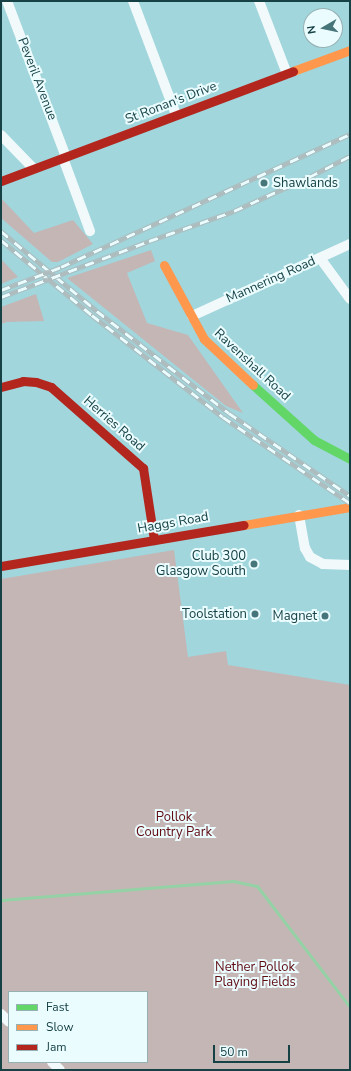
<!DOCTYPE html>
<html>
<head>
<meta charset="utf-8">
<style>
  body { margin:0 }
  #map { position:relative; width:351px; height:1071px; overflow:hidden; background:#a0d6dc; font-family:"Nunito Sans",sans-serif }
  div>[style] { position:absolute }
  .green>* { inset:0; background:#c5b6b6 }
  .stream>* { height:3px; margin:-1.5px; padding:0 1.5px; transform-origin:1.5px; border-radius:1.5px; background:#94d2a5 }
  .street>* { height:10px; margin:-5px; padding:0 5px; transform-origin:5px; border-radius:5px; background:#f1f9fa }
  .fast>* { height:9px; margin:-4.5px; padding:0 4.5px; transform-origin:4.5px; border-radius:4.5px; background:#63d668 }
  .slow>* { height:9px; margin:-4.5px; padding:0 4.5px; transform-origin:4.5px; border-radius:4.5px; background:#ff974d }
  .jam>* { height:9px; margin:-4.5px; padding:0 4.5px; transform-origin:4.5px; border-radius:4.5px; background:#b3261e }
  .rail>* { height:4.5px; margin-top:-2.25px; transform-origin:0; background:repeating-linear-gradient(90deg,#ebfcfe 0 9px,#aebcbe 0 18px); box-sizing:border-box; border-block:1px solid #aebcbe }
  .dots>* { width:11px; height:11px; translate:-50% -50%; box-sizing:border-box; border:2px solid #ebfcfe; border-radius:50% }
  span { translate:-50% -50%; white-space:nowrap; text-align:center; line-height:1.15; -webkit-text-stroke:4px #ebfcfe; paint-order:stroke }
  .street-label { font-size:13px; color:#164145 }
  .poi-label { font-size:13px; color:#164145 }
  .left { translate:0 -50%; text-align:left }
  .right { translate:-100% -50%; text-align:right }
  .park-label { font-size:13px; color:#600a11 }
  .frame { position:absolute; inset:0; border:2px solid #164145; pointer-events:none }
  .legend { position:absolute; left:8px; top:991px; width:140px; height:72px; box-sizing:border-box; background:#ebfcfe; border:1px solid #96b1b4; margin:0; padding:5px 7px; list-style:none; font-size:12px; color:#164145 }
  .legend li { display:flex; align-items:center; gap:8px; height:20px }
  .legend b { width:20px; border:1px solid #96b1b4 }
  .north { position:absolute; left:303px; top:8px; width:40px; height:40px; box-sizing:border-box; background:#ebfcfe; border:1px solid #96b1b4; border-radius:50%; rotate:261deg; font-size:11px; font-weight:700; line-height:16px; text-align:center; color:#164145 }
  .north::after { content:''; display:block; margin:auto; width:14px; height:18px; background:#46757a; clip-path:polygon(50% 0,100% 100%,50% 72%,0 100%) }
  .scale { position:absolute; left:213px; top:1045px; width:77px; height:18px; box-sizing:border-box; border:2px solid #164145; border-top:0; padding-left:5px; font-size:12px; line-height:14px; white-space:nowrap; color:#164145; -webkit-text-stroke:3px #ebfcfe; paint-order:stroke }
</style>
</head>
<body>
<div id="map">
  <div class="green">
    <i style="clip-path:polygon(1px 198px,34px 233px,73px 220px,93px 244px,58px 262px,52px 262px,1px 218px)"></i>
    <i style="clip-path:polygon(151px 250px,155px 261px,127px 273px,147px 323px,188px 335px,243px 413px,226px 406px,67px 278px)"></i>
    <i style="clip-path:polygon(1px 259px,18px 277px,1px 284px)"></i>
    <i style="clip-path:polygon(36px 294px,44px 321px,7px 322px,1px 324px,1px 307px)"></i>
    <i style="clip-path:polygon(evenodd,174px 550px,188px 657px,226px 651px,228px 665px,350px 685px,350px 1070px,1px 1070px,1px 579px,174px 550px,9px 992px,147px 992px,147px 1062px,9px 1062px,9px 992px)"></i>
  </div>
  <div class="stream">
    <i style="left:1px;top:900px;width:233px;rotate:-4.7deg"></i>
    <i style="left:233px;top:881px;width:25px;rotate:12deg"></i>
    <i style="left:257px;top:886px;width:153px;rotate:52.5deg"></i>
  </div>
  <div class="street">
    <i style="left:7px;top:1px;width:167px;rotate:69.3deg"></i>
    <i style="left:133px;top:1px;width:122px;rotate:69.3deg"></i>
    <i style="left:259px;top:1px;width:78px;rotate:69deg"></i>
    <i style="left:1px;top:135px;width:47px;rotate:45.9deg"></i>
    <i style="left:63px;top:158px;width:78px;rotate:69.7deg"></i>
    <i style="left:320px;top:258px;width:51px;rotate:53.8deg"></i>
    <i style="left:192px;top:316px;width:174px;rotate:-24.5deg"></i>
    <i style="left:299px;top:515px;width:34px;rotate:80deg"></i>
    <i style="left:305px;top:548px;width:10px;rotate:61deg"></i>
    <i style="left:310px;top:557px;width:15px;rotate:28deg"></i>
    <i style="left:323px;top:564px;width:27px;rotate:2deg"></i>
    <i style="left:1px;top:1014px;width:11px;rotate:45deg"></i>
    <i style="left:52px;top:1062px;width:11px;rotate:45deg"></i>
  </div>
  <div class="fast">
    <i style="left:253px;top:385px;width:82px;rotate:42deg"></i>
    <i style="left:314px;top:440px;width:41px;rotate:27.8deg"></i>
  </div>
  <div class="slow">
    <i style="left:293px;top:71px;width:61px;rotate:-20.2deg"></i>
    <i style="left:164px;top:265px;width:84px;rotate:61.6deg"></i>
    <i style="left:204px;top:339px;width:67px;rotate:43.2deg"></i>
    <i style="left:244px;top:525px;width:108px;rotate:-9.6deg"></i>
  </div>
  <div class="jam">
    <i style="left:1px;top:181px;width:312px;rotate:-20.6deg"></i>
    <i style="left:1px;top:387px;width:23px;rotate:-15deg"></i>
    <i style="left:23px;top:381px;width:13px;rotate:4deg"></i>
    <i style="left:36px;top:382px;width:16px;rotate:18deg"></i>
    <i style="left:51px;top:387px;width:123px;rotate:41.4deg"></i>
    <i style="left:143px;top:468px;width:73px;rotate:81.3deg"></i>
    <i style="left:1px;top:566px;width:246px;rotate:-9.6deg"></i>
  </div>
  <div class="rail">
    <i style="left:1px;top:231px;width:125px;rotate:39.8deg"></i>
    <i style="left:97px;top:311px;width:167px;rotate:37.7deg"></i>
    <i style="left:229px;top:413px;width:147px;rotate:34.4deg"></i>
    <i style="left:1px;top:240px;width:118px;rotate:39.5deg"></i>
    <i style="left:92px;top:315px;width:166px;rotate:37.9deg"></i>
    <i style="left:223px;top:417px;width:153px;rotate:34.1deg"></i>
    <i style="left:1px;top:290px;width:64px;rotate:-21deg"></i>
    <i style="left:61px;top:267px;width:318px;rotate:-24.7deg"></i>
    <i style="left:1px;top:297px;width:158px;rotate:-20.7deg"></i>
    <i style="left:149px;top:241px;width:90px;rotate:-19.4deg"></i>
    <i style="left:234px;top:211px;width:82px;rotate:-24.4deg"></i>
    <i style="left:309px;top:177px;width:46px;rotate:-27.1deg"></i>
  </div>
  <div class="dots">
    <i style="left:264px;top:183px;background:#46757a"></i>
    <i style="left:254px;top:564px;background:#46757a"></i>
    <i style="left:255px;top:614px;background:#46757a"></i>
    <i style="left:325px;top:616px;background:#46757a"></i>
  </div>
  <div class="street-label">
    <span style="left:37px;top:79px;rotate:69deg">Peveril Avenue</span>
    <span style="left:171px;top:103px;rotate:-21deg">St Ronan's Drive</span>
    <span style="left:271px;top:280px;rotate:-24deg">Mannering Road</span>
    <span style="left:252px;top:365px;rotate:43deg">Ravenshall Road</span>
    <span style="left:114px;top:424px;rotate:41deg">Herries Road</span>
    <span style="left:173px;top:523px;rotate:-10deg">Haggs Road</span>
  </div>
  <div class="poi-label">
    <span class="left" style="left:273px;top:183px">Shawlands</span>
    <span class="right" style="left:246px;top:564px">Club 300<br>Glasgow South</span>
    <span class="right" style="left:247px;top:614px">Toolstation</span>
    <span class="right" style="left:317px;top:616px">Magnet</span>
  </div>
  <div class="park-label">
    <span style="left:174px;top:825px">Pollok<br>Country Park</span>
    <span style="left:255px;top:975px">Nether Pollok<br>Playing Fields</span>
  </div>
  <div class="frame"></div>
  <ul class="legend">
  <li><b style="height:5px;background:#63d668"></b>Fast</li>
  <li><b style="height:5px;background:#ff974d"></b>Slow</li>
  <li><b style="height:5px;background:#b3261e"></b>Jam</li>
  </ul>
  <div class="north">N</div>
  <div class="scale">50 m</div>
</div>
</body>
</html>
